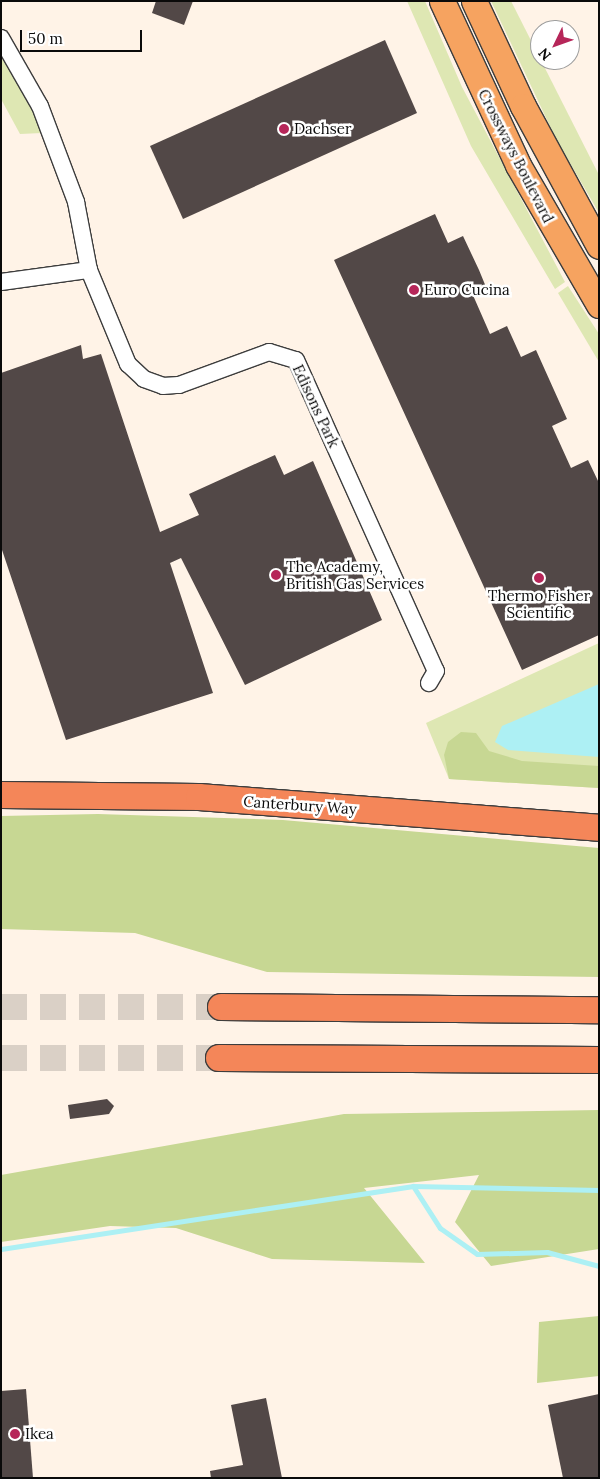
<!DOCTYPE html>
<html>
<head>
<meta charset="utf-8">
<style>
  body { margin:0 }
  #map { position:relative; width:600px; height:1479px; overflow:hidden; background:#fff3e7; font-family:Lora,serif }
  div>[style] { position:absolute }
  .green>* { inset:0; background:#dee7b3 }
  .forest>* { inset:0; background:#c7d793 }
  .water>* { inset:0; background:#adf0f4 }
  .stream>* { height:5px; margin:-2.5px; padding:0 2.5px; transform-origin:2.5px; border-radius:2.5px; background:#adf0f4 }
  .building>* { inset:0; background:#524847 }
  .trunk-tunnel>* { height:26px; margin-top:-13px; transform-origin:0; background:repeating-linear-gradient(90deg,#dad0c6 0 26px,transparent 0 39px) }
  .roads { filter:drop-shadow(1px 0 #3d3d3d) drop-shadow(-1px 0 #3d3d3d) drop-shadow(0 1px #3d3d3d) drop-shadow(0 -1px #3d3d3d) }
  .minor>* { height:16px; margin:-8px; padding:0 8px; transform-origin:8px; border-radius:8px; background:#fff }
  .primary>* { height:25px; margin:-12.5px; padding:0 12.5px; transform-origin:12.5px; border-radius:12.5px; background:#f6a360 }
  .trunk>* { height:26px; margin:-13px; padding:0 13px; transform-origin:13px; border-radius:13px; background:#f48659 }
  .dots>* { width:14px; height:14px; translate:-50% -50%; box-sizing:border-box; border:2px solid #fff; border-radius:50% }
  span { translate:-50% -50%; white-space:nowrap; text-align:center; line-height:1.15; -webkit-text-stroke:5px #fff; paint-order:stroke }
  .poi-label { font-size:15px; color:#0a0a0a }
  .left { translate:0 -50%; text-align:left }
  .street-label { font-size:15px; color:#0a0a0a }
  .frame { position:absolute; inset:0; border:2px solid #0a0a0a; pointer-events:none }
  .north { position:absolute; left:530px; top:20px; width:50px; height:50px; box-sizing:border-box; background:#fff; border:1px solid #9d9d9d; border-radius:50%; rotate:228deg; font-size:14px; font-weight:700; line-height:20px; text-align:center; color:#0a0a0a }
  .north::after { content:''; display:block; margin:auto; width:18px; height:22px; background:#b62659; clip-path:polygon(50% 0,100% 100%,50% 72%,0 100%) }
  .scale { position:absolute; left:20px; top:30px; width:122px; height:22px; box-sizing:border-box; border:2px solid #0a0a0a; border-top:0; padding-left:6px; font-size:15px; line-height:18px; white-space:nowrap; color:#0a0a0a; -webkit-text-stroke:4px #fff; paint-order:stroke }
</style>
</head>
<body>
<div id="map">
  <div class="green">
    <i style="clip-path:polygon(407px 1px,425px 1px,462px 87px,565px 282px,555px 289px,471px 146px)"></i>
    <i style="clip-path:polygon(491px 1px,511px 1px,599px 175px,599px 213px,556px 139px)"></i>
    <i style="clip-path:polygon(1px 57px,25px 95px,42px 133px,20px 134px,1px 99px)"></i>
    <i style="clip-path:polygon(568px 286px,599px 334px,599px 362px,558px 293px)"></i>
    <i style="clip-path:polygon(599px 643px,599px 788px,449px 779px,426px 723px)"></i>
  </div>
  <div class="forest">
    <i style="clip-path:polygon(461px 732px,476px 733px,489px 751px,522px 761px,599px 766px,599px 788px,449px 779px,444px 755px,448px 742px)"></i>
    <i style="clip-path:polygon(98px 814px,283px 820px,599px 848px,599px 977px,267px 972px,135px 933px,1px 929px,1px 816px)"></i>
    <i style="clip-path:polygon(599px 1110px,599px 1249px,491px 1266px,455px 1222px,479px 1175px,364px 1188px,425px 1263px,272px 1259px,176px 1228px,110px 1226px,1px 1242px,1px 1175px,344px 1114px)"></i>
    <i style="clip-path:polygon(599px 1316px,599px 1376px,537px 1383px,539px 1322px)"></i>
  </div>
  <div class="water">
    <i style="clip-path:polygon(599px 684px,599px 757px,508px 750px,495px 742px,502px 726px)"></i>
  </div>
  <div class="stream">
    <i style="left:413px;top:1186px;width:50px;rotate:57.3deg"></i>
    <i style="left:440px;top:1228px;width:45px;rotate:35.1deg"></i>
    <i style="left:477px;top:1254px;width:70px;rotate:-1.6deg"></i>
    <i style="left:547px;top:1252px;width:54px;rotate:15.1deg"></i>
    <i style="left:1px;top:1249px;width:417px;rotate:-8.7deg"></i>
    <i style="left:413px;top:1186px;width:186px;rotate:1.2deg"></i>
  </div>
  <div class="building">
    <i style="clip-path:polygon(156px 1px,193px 1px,184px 25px,152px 13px)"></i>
    <i style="clip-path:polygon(385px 40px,417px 113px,183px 219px,150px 146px)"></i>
    <i style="clip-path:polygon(435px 214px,448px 243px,463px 236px,479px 270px,486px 287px,472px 293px,490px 334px,507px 326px,521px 357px,536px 350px,567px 419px,552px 426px,571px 468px,588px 460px,599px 483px,599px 635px,522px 670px,334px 260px)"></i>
    <i style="clip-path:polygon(81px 345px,83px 359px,101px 354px,160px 532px,199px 515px,189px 494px,275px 455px,284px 475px,313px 461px,382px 620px,245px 685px,181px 558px,170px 563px,213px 693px,66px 740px,1px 547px,1px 373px)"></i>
    <i style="clip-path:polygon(107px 1099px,114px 1106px,109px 1114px,70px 1119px,68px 1105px)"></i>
    <i style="clip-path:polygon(26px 1389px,33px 1478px,1px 1478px,1px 1391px)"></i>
    <i style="clip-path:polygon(599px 1394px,599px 1478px,563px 1478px,548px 1405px)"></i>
    <i style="clip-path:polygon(266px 1398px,282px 1478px,211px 1478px,210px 1471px,243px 1465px,231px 1405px)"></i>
  </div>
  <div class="trunk-tunnel">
    <i style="left:1px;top:1007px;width:220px"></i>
    <i style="left:1px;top:1058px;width:218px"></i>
  </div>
  <div class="roads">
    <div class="minor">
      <i style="left:1px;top:38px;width:78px;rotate:60.2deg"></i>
      <i style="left:40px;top:106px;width:103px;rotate:69.4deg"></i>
      <i style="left:76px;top:202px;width:69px;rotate:79.2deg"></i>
      <i style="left:89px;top:270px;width:102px;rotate:67.5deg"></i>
      <i style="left:128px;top:364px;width:22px;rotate:43deg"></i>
      <i style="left:144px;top:379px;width:20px;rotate:20deg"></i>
      <i style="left:163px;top:386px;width:16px;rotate:-4deg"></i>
      <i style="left:179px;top:385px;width:96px;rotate:-20.1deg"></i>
      <i style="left:269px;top:352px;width:28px;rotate:17deg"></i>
      <i style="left:296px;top:360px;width:341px;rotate:65.8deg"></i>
      <i style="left:436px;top:671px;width:14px;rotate:120deg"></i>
      <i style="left:1px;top:282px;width:89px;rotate:-7.8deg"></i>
    </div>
    <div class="primary">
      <i style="left:442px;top:1px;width:181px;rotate:65.1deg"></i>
      <i style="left:518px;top:165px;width:162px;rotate:59.9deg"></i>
      <i style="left:474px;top:1px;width:116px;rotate:65deg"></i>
      <i style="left:523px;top:106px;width:159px;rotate:61.5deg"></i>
    </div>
    <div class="trunk">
      <i style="left:1px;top:795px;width:198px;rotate:0.6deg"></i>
      <i style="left:199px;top:797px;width:401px;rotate:4.4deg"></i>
      <i style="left:221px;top:1007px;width:378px;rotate:0.5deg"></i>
      <i style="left:219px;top:1058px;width:380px;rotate:0.3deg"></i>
    </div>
  </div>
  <div class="dots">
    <i style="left:284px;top:129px;background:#b62659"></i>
    <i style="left:414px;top:290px;background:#b62659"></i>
    <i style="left:276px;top:575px;background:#b62659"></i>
    <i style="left:539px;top:578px;background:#b62659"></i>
    <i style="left:15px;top:1434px;background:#b62659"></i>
  </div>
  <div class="poi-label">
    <span class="left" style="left:294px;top:129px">Dachser</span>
    <span class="left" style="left:424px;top:290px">Euro Cucina</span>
    <span class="left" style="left:286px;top:575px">The Academy,<br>British Gas Services</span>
    <span style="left:539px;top:604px">Thermo Fisher<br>Scientific</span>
    <span class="left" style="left:25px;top:1434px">Ikea</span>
  </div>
  <div class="street-label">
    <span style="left:516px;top:156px;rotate:63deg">Crossways Boulevard</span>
    <span style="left:316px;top:406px;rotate:65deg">Edisons Park</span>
    <span style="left:300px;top:805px;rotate:4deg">Canterbury Way</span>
  </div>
  <div class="frame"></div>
  <div class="north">N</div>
  <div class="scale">50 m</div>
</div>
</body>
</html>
